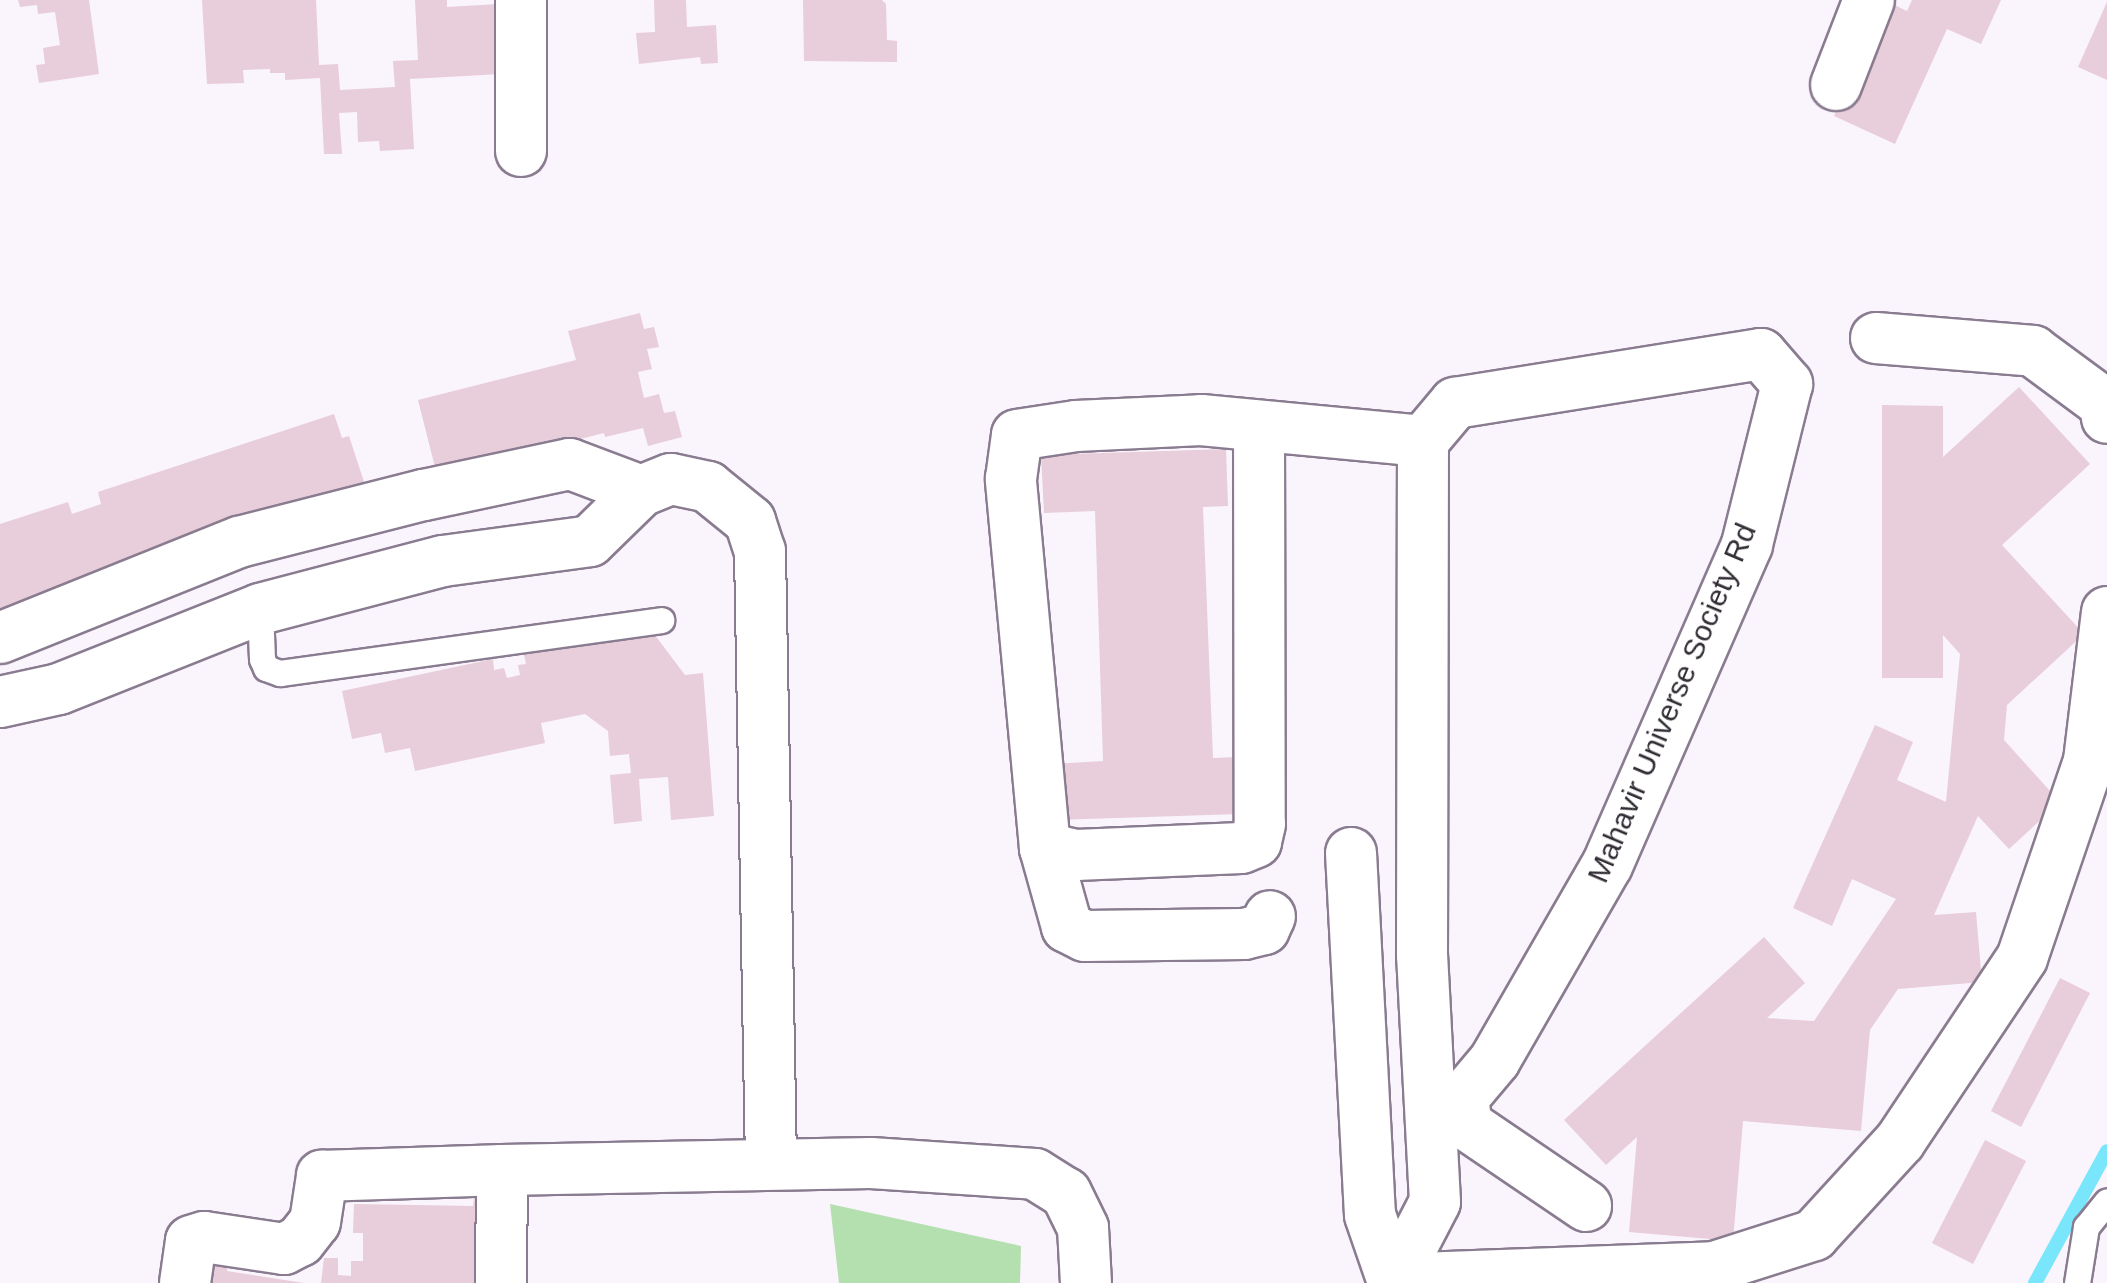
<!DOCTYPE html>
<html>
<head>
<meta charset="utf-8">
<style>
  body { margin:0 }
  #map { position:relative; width:2107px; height:1283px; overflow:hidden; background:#faf4fd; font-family:Helvetica,sans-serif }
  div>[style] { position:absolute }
  .green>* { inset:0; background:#b4dfae }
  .stream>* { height:14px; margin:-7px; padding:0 7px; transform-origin:7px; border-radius:7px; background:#7ae6fb }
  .building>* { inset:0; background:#e8cdda }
  .roads { filter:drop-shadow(2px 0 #8a7c90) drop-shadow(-2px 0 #8a7c90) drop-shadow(0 2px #8a7c90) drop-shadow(0 -2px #8a7c90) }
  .lane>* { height:25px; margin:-12.5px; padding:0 12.5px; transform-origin:12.5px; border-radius:12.5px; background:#fff }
  .street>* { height:50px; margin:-25px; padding:0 25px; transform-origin:25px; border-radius:25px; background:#fff }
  span { translate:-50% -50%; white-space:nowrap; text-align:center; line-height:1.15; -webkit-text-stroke:9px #fff; paint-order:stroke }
  .street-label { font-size:30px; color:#322c34 }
</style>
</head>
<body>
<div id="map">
  <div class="green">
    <i style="clip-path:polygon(830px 1204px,1021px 1246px,1020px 1283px,839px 1283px)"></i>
  </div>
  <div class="stream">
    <i style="left:2035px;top:1283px;width:150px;rotate:-61.4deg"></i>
  </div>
  <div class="building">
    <i style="clip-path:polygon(18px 0,89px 0,99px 74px,39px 83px,36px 65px,45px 64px,43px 48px,60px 45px,55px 12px,38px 14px,37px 5px,20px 7px)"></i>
    <i style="clip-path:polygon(202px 0,316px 0,319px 65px,338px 64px,340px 90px,395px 87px,393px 61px,418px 60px,415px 0,447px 0,447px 7px,498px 4px,520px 73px,410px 79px,414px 149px,380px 151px,379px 141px,358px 142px,357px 112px,339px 113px,342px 154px,324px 154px,320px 78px,285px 80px,285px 73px,270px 73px,270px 69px,243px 70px,244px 83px,207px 84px)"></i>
    <i style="clip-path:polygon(654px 0,686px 0,687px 27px,716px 25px,718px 63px,701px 64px,700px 57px,639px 64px,636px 33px,655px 32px)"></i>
    <i style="clip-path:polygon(803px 0,882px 0,886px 4px,887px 40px,897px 41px,897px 62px,804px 61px)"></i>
    <i style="clip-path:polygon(1912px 0,2001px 0,1981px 44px,1947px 29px,1895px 144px,1834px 116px,1886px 1px,1907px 11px)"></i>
    <i style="clip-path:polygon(2107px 2px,2107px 80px,2078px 67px)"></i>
    <i style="clip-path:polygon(640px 313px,644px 329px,654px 327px,659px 347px,647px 349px,652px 369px,638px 372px,644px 398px,659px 394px,664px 413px,675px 411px,682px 437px,648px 446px,643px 428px,605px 437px,604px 433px,437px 475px,418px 400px,576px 360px,568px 331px)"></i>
    <i style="clip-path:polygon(2019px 387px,2090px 464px,2002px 545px,2084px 634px,2007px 705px,2004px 740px,2060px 802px,2009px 849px,1978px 816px,1934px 915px,1976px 912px,1982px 982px,1898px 989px,1870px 1030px,1861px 1131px,1743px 1121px,1733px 1241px,1629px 1232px,1637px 1137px,1606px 1165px,1564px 1120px,1764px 937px,1805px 983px,1767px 1018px,1814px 1021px,1896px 899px,1852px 879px,1832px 926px,1793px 908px,1875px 725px,1913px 742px,1897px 780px,1946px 802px,1960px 654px,1943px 635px,1943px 678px,1882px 678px,1882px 405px,1943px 406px,1943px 457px)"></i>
    <i style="clip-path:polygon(334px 414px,342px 438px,349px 436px,369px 497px,0 619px,0 524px,68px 502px,72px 514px,101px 504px,98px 492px)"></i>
    <i style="clip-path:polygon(1226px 449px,1228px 506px,1203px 507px,1213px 758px,1237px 757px,1239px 814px,1055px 820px,1053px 764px,1103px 761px,1095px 511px,1044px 513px,1041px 455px)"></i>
    <i style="clip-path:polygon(648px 626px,685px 675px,703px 673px,714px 816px,671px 820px,668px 777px,639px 779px,642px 821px,614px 824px,610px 775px,631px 773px,629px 754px,610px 756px,608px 731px,585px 714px,541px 723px,545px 743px,415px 771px,410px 748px,385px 753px,381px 733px,352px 739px,342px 691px,493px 659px,494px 670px,504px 668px,507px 678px,520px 675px,518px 665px,526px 664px,522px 646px)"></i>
    <i style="clip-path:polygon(2060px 978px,2090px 993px,2021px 1127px,1991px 1111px)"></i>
    <i style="clip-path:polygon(1985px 1140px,2026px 1161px,1973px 1264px,1932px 1243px)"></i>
    <i style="clip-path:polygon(474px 1198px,494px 1199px,493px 1283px,321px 1283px,324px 1258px,338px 1258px,338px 1275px,351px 1276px,351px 1261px,363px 1261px,363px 1233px,353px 1233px,354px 1204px,473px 1206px)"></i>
    <i style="clip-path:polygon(199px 1250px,229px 1254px,227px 1271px,304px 1283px,195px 1283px)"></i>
  </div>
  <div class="roads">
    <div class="lane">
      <i style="left:260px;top:609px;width:50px;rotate:87.7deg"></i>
      <i style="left:262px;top:659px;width:10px;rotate:66deg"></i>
      <i style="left:266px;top:668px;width:15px;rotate:20deg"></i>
      <i style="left:280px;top:673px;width:385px;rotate:-7.9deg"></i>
      <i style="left:2077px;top:1283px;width:57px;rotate:-80.9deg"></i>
      <i style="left:2086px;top:1227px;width:33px;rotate:-51deg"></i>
    </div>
    <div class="street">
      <i style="left:521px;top:0;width:151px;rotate:90deg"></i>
      <i style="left:1836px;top:85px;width:91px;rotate:-68.8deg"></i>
      <i style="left:1876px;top:338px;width:158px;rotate:4.7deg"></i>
      <i style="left:2033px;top:351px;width:89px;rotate:36.4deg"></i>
      <i style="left:2105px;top:404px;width:14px;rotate:82deg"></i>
      <i style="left:1259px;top:426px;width:398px;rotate:89.9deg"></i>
      <i style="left:1260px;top:824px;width:18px;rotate:103deg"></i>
      <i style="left:1256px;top:842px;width:16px;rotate:158deg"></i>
      <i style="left:1241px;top:848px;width:165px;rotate:177.6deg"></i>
      <i style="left:1076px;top:855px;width:32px;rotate:-167deg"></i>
      <i style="left:1045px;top:848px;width:371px;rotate:-95.3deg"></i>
      <i style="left:1011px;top:479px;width:44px;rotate:-82.2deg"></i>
      <i style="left:1017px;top:435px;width:60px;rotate:-8.7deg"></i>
      <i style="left:1076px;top:426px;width:125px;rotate:-2.7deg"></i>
      <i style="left:1201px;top:420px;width:223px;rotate:5.4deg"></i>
      <i style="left:0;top:638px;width:258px;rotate:-21.9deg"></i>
      <i style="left:239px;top:542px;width:191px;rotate:-14.3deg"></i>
      <i style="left:424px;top:495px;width:149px;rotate:-12deg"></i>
      <i style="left:570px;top:464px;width:76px;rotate:20.8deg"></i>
      <i style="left:0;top:702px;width:60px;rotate:-12.4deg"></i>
      <i style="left:59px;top:689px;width:216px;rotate:-21.7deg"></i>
      <i style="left:260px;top:609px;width:189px;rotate:-14.7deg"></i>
      <i style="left:443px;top:561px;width:148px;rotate:-7.7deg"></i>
      <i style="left:590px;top:541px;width:71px;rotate:-44.4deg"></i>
      <i style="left:641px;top:491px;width:32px;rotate:-22deg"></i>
      <i style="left:671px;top:479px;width:38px;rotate:12deg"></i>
      <i style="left:708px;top:487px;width:54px;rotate:39deg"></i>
      <i style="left:750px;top:521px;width:32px;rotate:72deg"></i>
      <i style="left:760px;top:551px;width:613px;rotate:88.97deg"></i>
      <i style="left:1045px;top:848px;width:82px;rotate:74.4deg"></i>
      <i style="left:1067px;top:927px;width:20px;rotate:27deg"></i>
      <i style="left:1085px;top:936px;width:159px;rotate:-0.7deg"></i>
      <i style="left:1244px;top:934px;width:21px;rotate:-14deg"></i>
      <i style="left:1264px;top:929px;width:14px;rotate:-65deg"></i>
      <i style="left:1351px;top:853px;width:362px;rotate:87deg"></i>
      <i style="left:1370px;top:1215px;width:68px;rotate:71deg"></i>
      <i style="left:1392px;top:1279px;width:322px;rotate:-2.1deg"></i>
      <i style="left:1714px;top:1267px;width:105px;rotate:-17.7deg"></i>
      <i style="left:1814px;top:1235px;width:127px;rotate:-47.5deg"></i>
      <i style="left:1900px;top:1141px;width:220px;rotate:-56.3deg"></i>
      <i style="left:2022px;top:958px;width:208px;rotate:-71.2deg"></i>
      <i style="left:2089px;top:761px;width:150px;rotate:-83.1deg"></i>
      <i style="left:185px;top:1283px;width:42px;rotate:-81.9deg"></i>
      <i style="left:191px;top:1241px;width:14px;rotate:-17deg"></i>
      <i style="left:204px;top:1237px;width:81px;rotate:8.5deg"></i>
      <i style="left:284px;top:1249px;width:18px;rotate:-27deg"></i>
      <i style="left:300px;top:1241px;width:24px;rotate:-52deg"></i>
      <i style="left:315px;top:1222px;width:47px;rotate:-81.3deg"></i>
      <i style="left:322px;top:1176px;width:180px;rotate:-1.9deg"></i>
      <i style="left:501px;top:1283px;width:113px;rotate:-89.5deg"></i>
      <i style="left:502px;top:1170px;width:369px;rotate:-1.1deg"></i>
      <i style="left:871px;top:1163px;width:164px;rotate:3.8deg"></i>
      <i style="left:1035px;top:1174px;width:36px;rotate:32deg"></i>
      <i style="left:1066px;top:1193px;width:39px;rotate:64deg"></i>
      <i style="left:1083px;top:1228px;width:55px;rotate:86.9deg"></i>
      <i style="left:1393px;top:1283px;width:91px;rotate:-62.6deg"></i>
      <i style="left:1435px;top:1202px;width:247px;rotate:-93deg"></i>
      <i style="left:1422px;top:955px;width:514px;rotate:-89.89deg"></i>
      <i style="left:1423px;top:441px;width:50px;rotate:-49.9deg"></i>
      <i style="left:1455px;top:403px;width:310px;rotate:-9.1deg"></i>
      <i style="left:1761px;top:354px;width:40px;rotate:49deg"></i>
      <i style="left:1787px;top:384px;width:166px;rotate:104deg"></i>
      <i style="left:1747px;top:545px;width:349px;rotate:113.6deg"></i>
      <i style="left:1607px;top:865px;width:225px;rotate:119.9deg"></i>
      <i style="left:1495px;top:1060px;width:50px;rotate:130.1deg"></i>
      <i style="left:1463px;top:1098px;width:27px;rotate:82deg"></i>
      <i style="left:1467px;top:1125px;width:144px;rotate:34.2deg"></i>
    </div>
  </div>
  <div class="street-label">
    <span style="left:1672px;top:703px;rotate:-67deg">Mahavir Universe Society Rd</span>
  </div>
</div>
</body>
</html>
